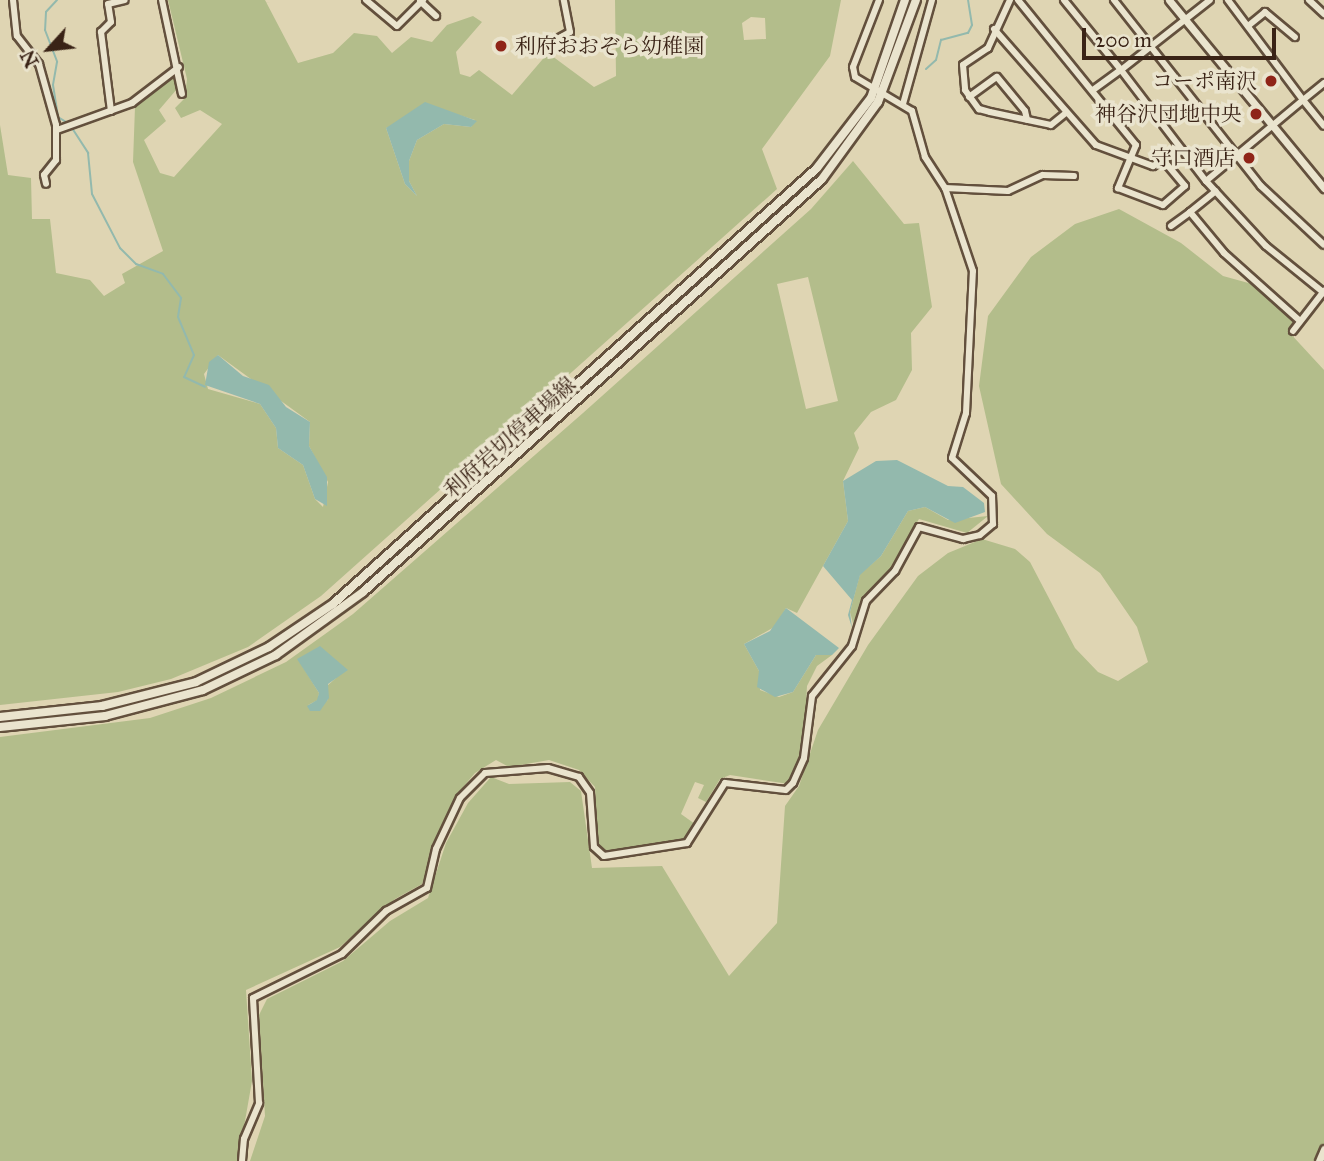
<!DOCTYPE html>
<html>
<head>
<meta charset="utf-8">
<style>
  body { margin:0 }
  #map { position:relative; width:1324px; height:1161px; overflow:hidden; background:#dfd5b3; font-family:"IM FELL Great Primer","Noto Serif JP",serif }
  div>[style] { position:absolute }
  .green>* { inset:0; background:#b3bd8b }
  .water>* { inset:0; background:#93b9ad }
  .stream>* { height:2px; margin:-1px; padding:0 1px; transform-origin:1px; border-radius:1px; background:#93b9ad }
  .roads { filter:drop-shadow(2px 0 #63503d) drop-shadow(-2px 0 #63503d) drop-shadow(0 2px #63503d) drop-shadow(0 -2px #63503d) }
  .minor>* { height:6px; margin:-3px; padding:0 3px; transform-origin:3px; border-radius:3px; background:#eae4ce }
  .tertiary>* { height:7px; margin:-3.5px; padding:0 3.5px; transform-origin:3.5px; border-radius:3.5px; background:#eae4ce }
  .secondary>* { height:8px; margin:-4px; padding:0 4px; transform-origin:4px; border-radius:4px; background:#eae4ce }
  .dots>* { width:19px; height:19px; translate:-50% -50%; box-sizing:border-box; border:4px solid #eae4ce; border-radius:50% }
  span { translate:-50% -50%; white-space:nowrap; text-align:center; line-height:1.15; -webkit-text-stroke:7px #eae4ce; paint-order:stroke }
  .poi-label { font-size:21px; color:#3a2316 }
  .left { translate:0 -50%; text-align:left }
  .right { translate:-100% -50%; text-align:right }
  .street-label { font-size:21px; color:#3a2316 }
  .north { position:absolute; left:14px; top:14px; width:70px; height:70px; -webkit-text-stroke:5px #eae4ce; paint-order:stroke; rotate:243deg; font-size:19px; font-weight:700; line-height:28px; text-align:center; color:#3a2316 }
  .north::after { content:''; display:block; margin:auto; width:24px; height:32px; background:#3a2316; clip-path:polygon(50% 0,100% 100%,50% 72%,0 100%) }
  .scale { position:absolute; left:1082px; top:28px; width:194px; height:32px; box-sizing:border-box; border:4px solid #3a2316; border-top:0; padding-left:9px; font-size:21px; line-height:24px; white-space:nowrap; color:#3a2316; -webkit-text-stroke:5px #eae4ce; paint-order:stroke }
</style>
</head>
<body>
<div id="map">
  <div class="green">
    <i style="clip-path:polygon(evenodd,168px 0,265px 0,298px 63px,333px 53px,354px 33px,377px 36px,392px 53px,411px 37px,432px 42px,447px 25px,473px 16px,482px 22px,456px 52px,460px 74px,470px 77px,479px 70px,512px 95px,548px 53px,594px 87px,616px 76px,615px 0,841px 0,830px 56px,762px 149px,777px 189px,321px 596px,248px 647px,171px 679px,118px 692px,0 705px,0 125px,8px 175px,31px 178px,32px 219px,50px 219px,56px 273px,90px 280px,104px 296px,125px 283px,122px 274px,163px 251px,133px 162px,135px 107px,175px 72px,177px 89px,159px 110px,166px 121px,144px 140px,160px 173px,174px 177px,222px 124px,200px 110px,181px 118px,175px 108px,185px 98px,187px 79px,168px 0,751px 17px,765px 18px,766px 39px,744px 40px,742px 23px,751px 17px,168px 0,443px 110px,475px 120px,471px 127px,444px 124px,417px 140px,409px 161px,409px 181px,417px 196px,405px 184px,386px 128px,443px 110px,168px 0,218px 355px,310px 422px,309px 446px,328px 482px,323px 507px,315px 499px,303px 465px,278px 448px,276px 428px,260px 404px,208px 389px,204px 374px,218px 355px)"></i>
    <i style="clip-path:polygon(evenodd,853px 161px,904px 224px,919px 223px,932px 307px,911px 333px,912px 370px,896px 400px,871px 412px,854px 433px,859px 448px,843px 481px,848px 521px,823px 566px,797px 613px,786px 608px,776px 626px,744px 644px,759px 671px,760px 690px,779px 697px,793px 692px,816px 655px,832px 655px,817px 666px,807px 686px,803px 755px,789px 784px,730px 775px,720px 779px,706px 802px,698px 798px,704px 785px,695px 782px,681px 814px,695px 824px,684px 839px,611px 854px,598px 846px,595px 787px,579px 770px,549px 760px,509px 767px,496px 760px,475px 773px,458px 793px,422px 884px,395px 899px,340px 947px,246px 990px,252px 1081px,238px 1161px,0 1161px,0 737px,150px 718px,211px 698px,286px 662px,353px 614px,583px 413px,811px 209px,853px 161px,808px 277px,838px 401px,806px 409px,777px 284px,808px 277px,853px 161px,325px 651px,334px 660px,336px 678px,327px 686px,328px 700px,308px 705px,318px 700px,319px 693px,301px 664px,325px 651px)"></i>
    <i style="clip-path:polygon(1119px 209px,1181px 243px,1223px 276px,1252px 284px,1295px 323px,1288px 331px,1324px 370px,1324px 1161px,250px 1161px,265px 1116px,259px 1015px,267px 999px,343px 961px,390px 921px,428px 898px,446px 843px,468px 803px,491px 777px,509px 784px,570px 782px,581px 791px,592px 868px,662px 866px,729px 976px,777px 923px,785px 806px,799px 786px,818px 730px,868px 645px,918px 576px,948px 553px,982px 539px,1015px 549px,1030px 562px,1075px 648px,1098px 672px,1118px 681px,1148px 662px,1137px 627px,1100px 573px,1047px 534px,1001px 484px,979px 386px,988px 316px,1031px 257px,1075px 224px)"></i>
    <i style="clip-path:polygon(925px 507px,948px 520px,988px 516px,967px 533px,919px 519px,888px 572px,861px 602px,854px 627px,850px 612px,860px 574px,881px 556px,908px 511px)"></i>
  </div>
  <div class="water">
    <i style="clip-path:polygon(425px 102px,477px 121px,471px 127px,444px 124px,417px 140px,409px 161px,409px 181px,417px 196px,405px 184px,386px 128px)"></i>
    <i style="clip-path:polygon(218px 355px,243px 376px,269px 385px,286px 407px,310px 422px,309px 446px,327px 477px,327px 506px,315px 499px,303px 465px,278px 448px,276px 428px,260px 404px,205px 385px,209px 362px)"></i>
    <i style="clip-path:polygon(897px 460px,948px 486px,963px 487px,984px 503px,985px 512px,955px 523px,925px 507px,908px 511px,881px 556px,860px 575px,850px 612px,852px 628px,848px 615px,852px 600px,823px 566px,848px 521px,843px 481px,876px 461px)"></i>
    <i style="clip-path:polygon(786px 608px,839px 648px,832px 655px,816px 655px,793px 692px,775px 697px,757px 687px,759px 671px,744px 644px,770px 631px)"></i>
    <i style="clip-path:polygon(320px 646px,348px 670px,328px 684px,329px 698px,320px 711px,310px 711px,307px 706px,317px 700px,319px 693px,297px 659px)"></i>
  </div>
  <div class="stream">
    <i style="left:57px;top:0;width:16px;rotate:133deg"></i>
    <i style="left:46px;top:12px;width:18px;rotate:93deg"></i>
    <i style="left:45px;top:30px;width:34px;rotate:69deg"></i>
    <i style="left:57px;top:62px;width:23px;rotate:100deg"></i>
    <i style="left:53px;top:85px;width:32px;rotate:81deg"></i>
    <i style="left:58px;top:117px;width:13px;rotate:32deg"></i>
    <i style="left:926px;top:69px;width:13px;rotate:-42deg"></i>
    <i style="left:936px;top:60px;width:21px;rotate:-76deg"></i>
    <i style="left:941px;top:40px;width:28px;rotate:-15deg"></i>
    <i style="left:968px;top:33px;width:9px;rotate:-63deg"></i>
    <i style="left:972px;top:25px;width:25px;rotate:-99deg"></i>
    <i style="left:72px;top:128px;width:30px;rotate:57deg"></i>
    <i style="left:88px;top:153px;width:41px;rotate:84.4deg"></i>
    <i style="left:92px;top:194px;width:61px;rotate:62.6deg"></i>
    <i style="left:120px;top:248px;width:23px;rotate:45deg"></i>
    <i style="left:136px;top:264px;width:29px;rotate:20deg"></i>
    <i style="left:163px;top:274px;width:30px;rotate:53deg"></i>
    <i style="left:181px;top:298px;width:19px;rotate:99deg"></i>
    <i style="left:178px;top:317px;width:41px;rotate:67.2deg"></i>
    <i style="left:194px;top:355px;width:24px;rotate:114deg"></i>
    <i style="left:184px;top:377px;width:23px;rotate:25deg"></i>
  </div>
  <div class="roads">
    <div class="minor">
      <i style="left:13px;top:0;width:36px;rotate:84deg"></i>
      <i style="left:17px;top:36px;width:36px;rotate:52deg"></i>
      <i style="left:39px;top:64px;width:63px;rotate:74.4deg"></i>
      <i style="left:56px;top:125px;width:35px;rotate:90deg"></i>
      <i style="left:56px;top:160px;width:19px;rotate:129deg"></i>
      <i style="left:44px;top:175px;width:9px;rotate:77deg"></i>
      <i style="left:162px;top:0;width:96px;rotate:78deg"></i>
      <i style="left:366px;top:0;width:40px;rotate:40deg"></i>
      <i style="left:397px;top:26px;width:37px;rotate:-45deg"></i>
      <i style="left:1010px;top:0;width:53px;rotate:114.6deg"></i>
      <i style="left:988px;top:48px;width:30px;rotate:146deg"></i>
      <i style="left:963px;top:65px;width:25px;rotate:85deg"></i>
      <i style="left:965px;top:90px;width:24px;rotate:54deg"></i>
      <i style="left:979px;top:109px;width:11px;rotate:15deg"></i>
      <i style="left:990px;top:112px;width:62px;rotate:12deg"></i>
      <i style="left:1051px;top:125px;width:19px;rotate:-39deg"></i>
      <i style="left:1018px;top:0;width:187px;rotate:50.9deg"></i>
      <i style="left:1136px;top:145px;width:47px;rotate:112.7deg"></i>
      <i style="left:1118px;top:188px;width:48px;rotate:20.7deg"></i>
      <i style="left:1163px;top:205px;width:29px;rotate:-41deg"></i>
      <i style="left:1185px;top:186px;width:31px;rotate:-130deg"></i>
      <i style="left:1064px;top:0;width:90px;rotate:50.8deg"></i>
      <i style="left:1121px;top:70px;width:113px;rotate:-38.2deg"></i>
      <i style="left:1114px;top:0;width:237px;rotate:51.7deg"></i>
      <i style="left:1261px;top:186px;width:86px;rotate:43.1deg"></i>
      <i style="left:1309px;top:0;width:21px;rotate:43deg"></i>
      <i style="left:420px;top:1px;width:22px;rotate:43deg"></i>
      <i style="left:1248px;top:26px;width:22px;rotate:-39deg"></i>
      <i style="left:1265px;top:12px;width:39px;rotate:40deg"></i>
      <i style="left:994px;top:29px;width:154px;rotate:48.7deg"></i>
      <i style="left:1096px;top:145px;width:61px;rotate:20.2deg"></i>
      <i style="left:1153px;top:166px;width:33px;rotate:-31deg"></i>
      <i style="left:541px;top:48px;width:33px;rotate:-29deg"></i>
      <i style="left:570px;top:32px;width:33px;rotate:-101deg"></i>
      <i style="left:1324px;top:83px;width:27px;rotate:141deg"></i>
      <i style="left:1303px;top:100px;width:33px;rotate:51deg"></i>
      <i style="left:1093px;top:90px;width:34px;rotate:-36deg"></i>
      <i style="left:1121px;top:70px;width:140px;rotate:52.6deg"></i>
      <i style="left:1206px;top:181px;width:126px;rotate:-39.9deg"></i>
      <i style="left:1303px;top:100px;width:125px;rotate:-126.9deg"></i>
      <i style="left:969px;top:97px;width:34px;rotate:-36deg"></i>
      <i style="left:997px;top:77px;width:44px;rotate:50.5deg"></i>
      <i style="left:1025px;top:111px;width:9px;rotate:77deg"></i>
      <i style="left:903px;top:104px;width:108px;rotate:-74.4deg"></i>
      <i style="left:111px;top:111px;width:80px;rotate:-97.2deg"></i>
      <i style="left:101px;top:32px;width:14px;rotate:-45deg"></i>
      <i style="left:111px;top:22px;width:18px;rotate:-99deg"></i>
      <i style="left:108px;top:4px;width:17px;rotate:-13deg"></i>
      <i style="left:57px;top:130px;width:80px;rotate:-19.8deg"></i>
      <i style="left:132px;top:103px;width:59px;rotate:-37.5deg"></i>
      <i style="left:1206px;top:181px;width:88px;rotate:47.3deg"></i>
      <i style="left:1266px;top:246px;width:75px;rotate:39deg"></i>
      <i style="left:945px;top:188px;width:63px;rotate:2.7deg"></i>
      <i style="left:1008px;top:191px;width:38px;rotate:-25deg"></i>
      <i style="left:1043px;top:175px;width:31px;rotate:2deg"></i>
      <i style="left:1190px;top:212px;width:33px;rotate:-39deg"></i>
      <i style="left:1171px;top:226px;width:24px;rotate:-36deg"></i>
      <i style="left:1190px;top:212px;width:53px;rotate:50.3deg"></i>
      <i style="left:1224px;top:253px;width:102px;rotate:41.8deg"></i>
      <i style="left:1293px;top:331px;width:51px;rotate:-52.2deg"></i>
      <i style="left:242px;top:1161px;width:22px;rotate:-85deg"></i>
      <i style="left:244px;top:1139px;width:39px;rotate:-67deg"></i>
      <i style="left:259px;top:1103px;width:105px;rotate:-93.3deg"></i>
      <i style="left:253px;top:998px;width:99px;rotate:-26.3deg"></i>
      <i style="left:342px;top:954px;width:62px;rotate:-44.3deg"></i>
      <i style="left:386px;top:911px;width:47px;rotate:-29.3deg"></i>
      <i style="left:427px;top:888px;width:40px;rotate:-77deg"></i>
      <i style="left:436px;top:849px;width:56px;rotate:-64.8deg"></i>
      <i style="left:460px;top:798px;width:35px;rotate:-45deg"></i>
      <i style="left:485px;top:773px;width:63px;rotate:-4.5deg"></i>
      <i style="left:548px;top:768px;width:32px;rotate:16deg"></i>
      <i style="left:579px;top:777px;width:19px;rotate:55deg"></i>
      <i style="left:590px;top:793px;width:54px;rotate:85.8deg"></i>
      <i style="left:594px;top:847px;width:13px;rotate:42deg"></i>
      <i style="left:604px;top:856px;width:84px;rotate:-8.9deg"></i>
      <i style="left:687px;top:843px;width:71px;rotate:-57.7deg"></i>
      <i style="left:725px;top:783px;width:61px;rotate:6.5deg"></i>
      <i style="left:786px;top:790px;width:10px;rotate:-45deg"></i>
      <i style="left:793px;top:783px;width:27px;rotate:-66deg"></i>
      <i style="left:804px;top:758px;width:63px;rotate:-82.6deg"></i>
      <i style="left:812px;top:696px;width:64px;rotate:-51.3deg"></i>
      <i style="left:852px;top:646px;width:47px;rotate:-72.7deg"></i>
      <i style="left:866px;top:601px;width:42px;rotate:-46deg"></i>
      <i style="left:895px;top:571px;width:50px;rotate:-61.4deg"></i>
      <i style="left:919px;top:527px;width:46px;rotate:15.3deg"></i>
      <i style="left:963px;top:539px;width:17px;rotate:-13deg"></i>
      <i style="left:980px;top:535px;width:17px;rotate:-40deg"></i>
      <i style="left:993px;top:524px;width:28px;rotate:-92deg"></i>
      <i style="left:992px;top:496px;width:55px;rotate:-136.5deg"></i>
      <i style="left:952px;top:458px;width:47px;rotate:-72.7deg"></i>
      <i style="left:966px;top:413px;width:142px;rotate:-87.2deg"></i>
      <i style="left:973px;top:271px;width:88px;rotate:-108.6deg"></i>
      <i style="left:945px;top:188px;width:37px;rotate:-123deg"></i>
      <i style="left:925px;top:157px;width:48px;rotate:-105.8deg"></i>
      <i style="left:912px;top:111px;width:66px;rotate:-149.2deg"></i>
      <i style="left:855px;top:77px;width:10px;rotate:-101deg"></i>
      <i style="left:853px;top:67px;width:72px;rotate:-68.8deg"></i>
    </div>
    <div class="tertiary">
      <i style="left:1169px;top:0;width:244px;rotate:50.5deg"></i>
      <i style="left:1319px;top:1161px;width:13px;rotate:-67deg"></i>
    </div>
    <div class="secondary">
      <i style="left:0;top:717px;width:103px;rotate:-6.2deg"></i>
      <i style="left:102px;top:706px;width:97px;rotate:-14.3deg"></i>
      <i style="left:196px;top:682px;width:81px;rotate:-25.6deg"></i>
      <i style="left:269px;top:647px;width:77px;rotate:-33.9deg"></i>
      <i style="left:333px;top:604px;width:651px;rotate:-42.01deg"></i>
      <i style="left:817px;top:168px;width:88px;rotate:-52.4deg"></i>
      <i style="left:871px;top:98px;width:104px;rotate:-70.9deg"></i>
      <i style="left:0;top:727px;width:106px;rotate:-6deg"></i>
      <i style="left:105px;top:716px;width:101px;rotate:-14.9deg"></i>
      <i style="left:203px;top:690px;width:81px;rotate:-25.6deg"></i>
      <i style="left:276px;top:655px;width:107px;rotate:-35.9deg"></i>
      <i style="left:363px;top:592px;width:617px;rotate:-41.98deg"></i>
      <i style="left:822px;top:179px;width:95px;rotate:-54deg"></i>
      <i style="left:878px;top:102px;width:109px;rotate:-69.6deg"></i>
    </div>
  </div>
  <div class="dots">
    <i style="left:501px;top:46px;background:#8f2418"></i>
    <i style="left:1271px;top:81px;background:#8f2418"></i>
    <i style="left:1256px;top:114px;background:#8f2418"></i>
    <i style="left:1249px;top:158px;background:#8f2418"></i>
  </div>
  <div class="poi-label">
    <span class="left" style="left:515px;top:46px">利府おおぞら幼稚園</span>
    <span class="right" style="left:1257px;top:81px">コーポ南沢</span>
    <span class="right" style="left:1242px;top:114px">神谷沢団地中央</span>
    <span class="right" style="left:1235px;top:158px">守口酒店</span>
  </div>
  <div class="street-label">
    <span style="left:510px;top:437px;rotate:-42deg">利府岩切停車場線</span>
  </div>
  <div class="north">N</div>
  <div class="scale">200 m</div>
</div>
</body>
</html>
